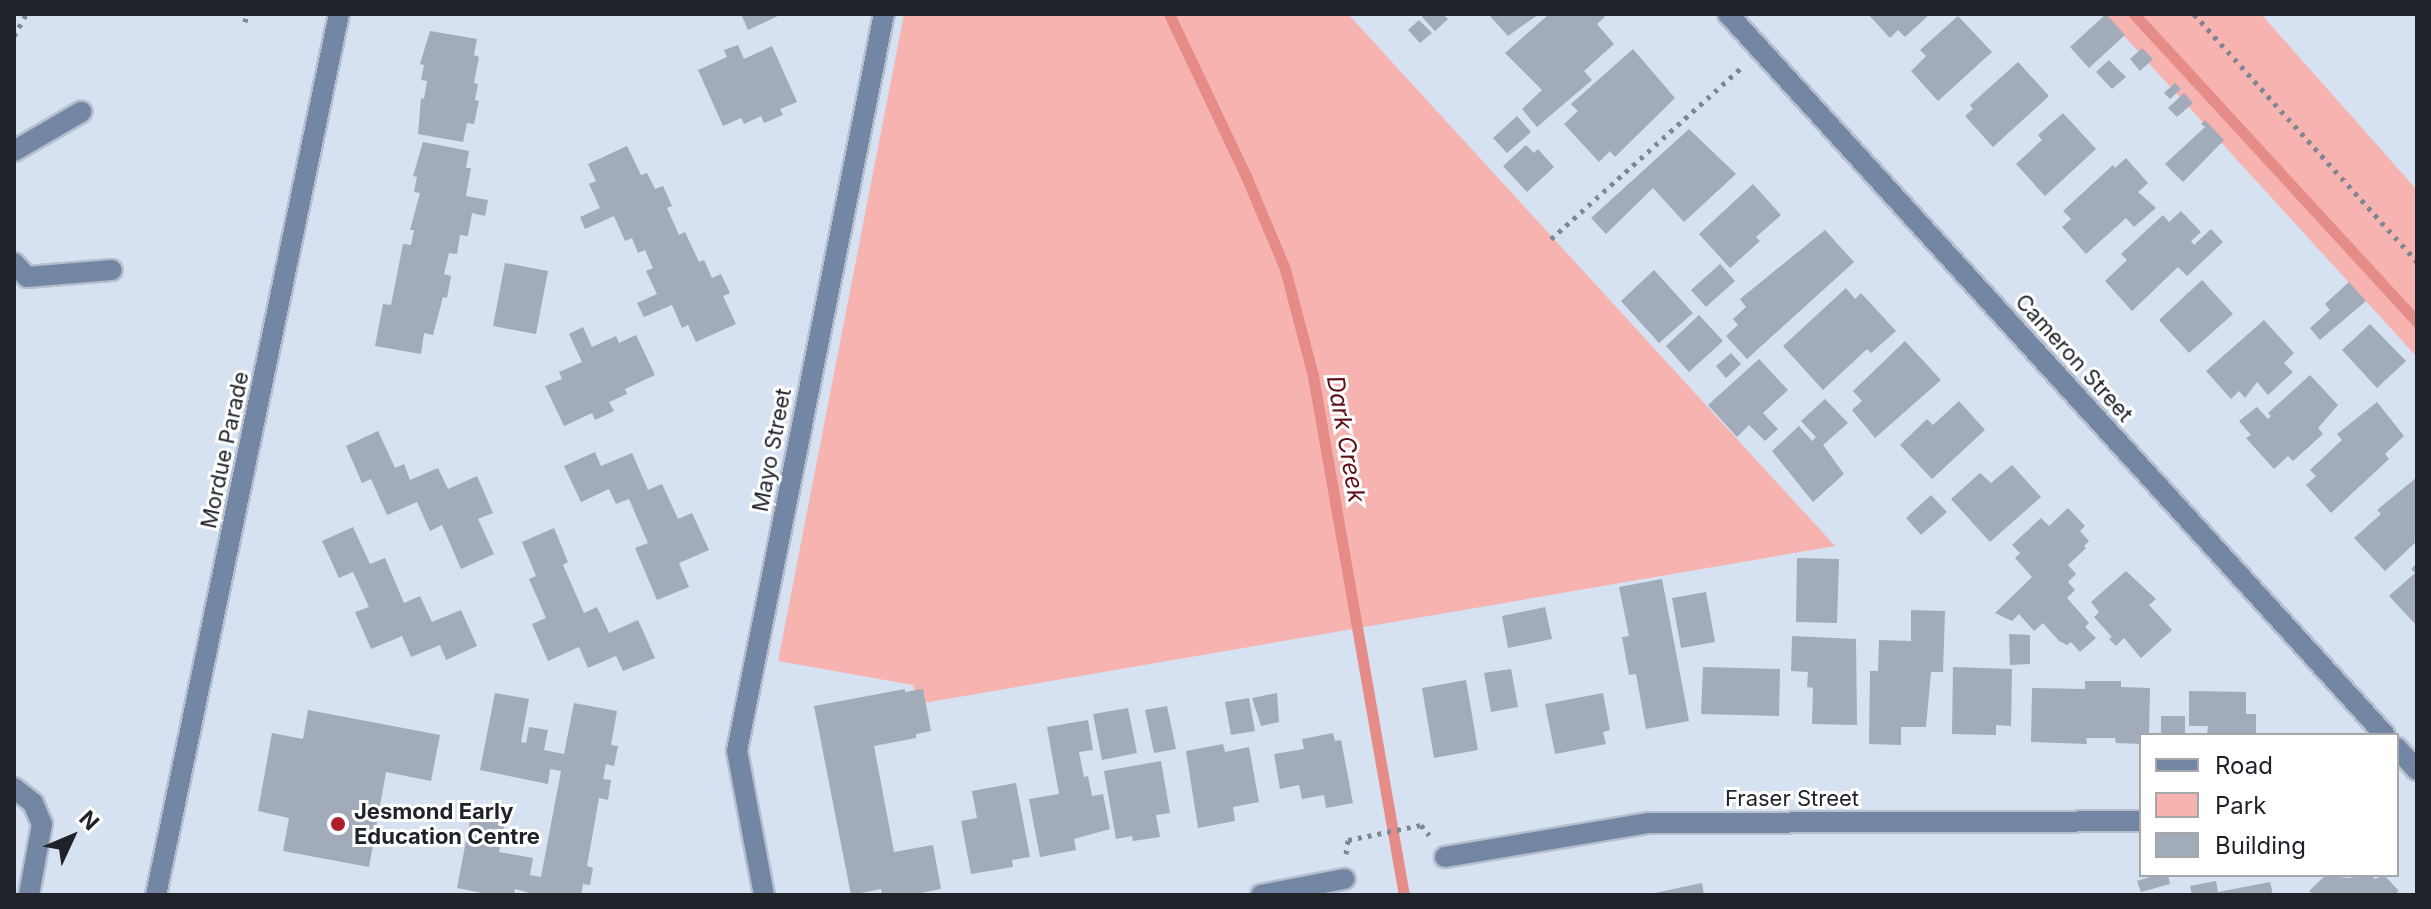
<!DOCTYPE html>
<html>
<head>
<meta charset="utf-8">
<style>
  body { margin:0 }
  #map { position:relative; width:2431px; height:909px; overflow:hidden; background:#d6e1f1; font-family:Inter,sans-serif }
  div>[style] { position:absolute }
  .green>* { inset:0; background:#f6b3b0 }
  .stream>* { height:11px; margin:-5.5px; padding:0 5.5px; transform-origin:5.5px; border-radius:5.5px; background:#e58b88 }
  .building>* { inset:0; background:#a1abba }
  .path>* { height:5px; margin-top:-2.5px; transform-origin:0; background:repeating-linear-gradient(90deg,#808793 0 4px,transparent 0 10px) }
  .roads { filter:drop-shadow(2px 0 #b5bfcd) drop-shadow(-2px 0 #b5bfcd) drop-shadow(0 2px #b5bfcd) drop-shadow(0 -2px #b5bfcd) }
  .minor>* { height:20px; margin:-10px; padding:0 10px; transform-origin:10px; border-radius:10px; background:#7386a3 }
  .dots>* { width:22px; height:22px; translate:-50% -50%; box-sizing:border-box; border:4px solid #fff; border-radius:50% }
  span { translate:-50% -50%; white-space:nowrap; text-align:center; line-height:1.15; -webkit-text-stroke:6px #fff; paint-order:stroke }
  .street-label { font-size:22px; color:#1f2329 }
  .poi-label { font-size:22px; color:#1f2329; font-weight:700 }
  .left { translate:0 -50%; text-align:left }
  .water-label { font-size:24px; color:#5e0e15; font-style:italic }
  .frame { position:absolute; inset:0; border:16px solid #1f2329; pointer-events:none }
  .legend { position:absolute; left:2139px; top:733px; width:260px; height:144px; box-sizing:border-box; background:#fff; border:2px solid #a5a7a9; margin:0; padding:10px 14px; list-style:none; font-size:24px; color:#1f2329 }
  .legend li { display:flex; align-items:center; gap:16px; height:40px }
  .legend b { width:40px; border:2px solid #a5a7a9 }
  .north { position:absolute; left:32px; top:797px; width:80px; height:80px; -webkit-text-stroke:6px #fff; paint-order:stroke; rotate:46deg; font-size:22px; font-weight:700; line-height:32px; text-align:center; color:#1f2329 }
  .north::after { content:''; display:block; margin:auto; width:28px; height:36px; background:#1f2329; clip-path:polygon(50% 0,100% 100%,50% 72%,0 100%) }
</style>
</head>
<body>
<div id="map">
  <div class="green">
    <i style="clip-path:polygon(904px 14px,1348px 14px,1835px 546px,918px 704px,913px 685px,778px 661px)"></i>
    <i style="clip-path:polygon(2104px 14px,2261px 14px,2417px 190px,2417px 357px)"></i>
  </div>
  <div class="stream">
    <i style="left:1169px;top:14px;width:179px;rotate:64.6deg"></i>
    <i style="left:1246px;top:176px;width:101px;rotate:67.2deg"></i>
    <i style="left:1285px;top:269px;width:111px;rotate:75.3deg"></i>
    <i style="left:1313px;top:376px;width:527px;rotate:80.06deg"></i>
    <i style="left:2134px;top:14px;width:418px;rotate:47.4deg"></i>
  </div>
  <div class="building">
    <i style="clip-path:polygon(741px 14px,782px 14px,748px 30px)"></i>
    <i style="clip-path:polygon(1425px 14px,1443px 14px,1448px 19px,1435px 31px,1422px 17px)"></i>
    <i style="clip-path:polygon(1488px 14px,1539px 14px,1508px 36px)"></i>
    <i style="clip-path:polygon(1549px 14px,1602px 14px,1605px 17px,1597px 24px,1614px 44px,1584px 71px,1592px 80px,1537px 127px,1522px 109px,1542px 90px,1505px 53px)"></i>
    <i style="clip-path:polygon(1868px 14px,1930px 14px,1905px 37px,1898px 30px,1890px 38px)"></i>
    <i style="clip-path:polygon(2106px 14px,2125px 35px,2089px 68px,2070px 47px)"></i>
    <i style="clip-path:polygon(1958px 16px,1992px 52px,1938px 101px,1911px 71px,1926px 56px,1920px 50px)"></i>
    <i style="clip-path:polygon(1419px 20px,1432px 33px,1420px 43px,1408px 30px)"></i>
    <i style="clip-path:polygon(430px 31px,477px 39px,474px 55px,479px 57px,474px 83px,478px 84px,475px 100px,479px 101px,474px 124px,467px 123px,463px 142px,418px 134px,421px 98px,424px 99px,427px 81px,421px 80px,424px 65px,420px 64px)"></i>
    <i style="clip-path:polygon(738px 45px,744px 59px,772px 46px,797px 102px,780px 109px,783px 115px,764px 123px,761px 116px,744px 124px,741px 118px,723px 126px,698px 70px,727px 57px,724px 50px)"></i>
    <i style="clip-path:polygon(2142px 48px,2153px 59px,2140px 71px,2130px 59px)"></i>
    <i style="clip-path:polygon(1633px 49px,1675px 98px,1615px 157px,1610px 151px,1599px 162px,1564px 124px,1578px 111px,1571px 104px)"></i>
    <i style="clip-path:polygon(2109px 60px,2126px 77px,2112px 89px,2096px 72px)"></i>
    <i style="clip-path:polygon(2018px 62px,2049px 96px,1993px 147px,1965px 116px,1973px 109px,1970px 105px)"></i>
    <i style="clip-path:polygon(2175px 83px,2181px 89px,2170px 99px,2164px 93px)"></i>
    <i style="clip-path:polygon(2184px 93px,2193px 103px,2177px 117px,2168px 108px)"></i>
    <i style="clip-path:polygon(2063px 113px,2096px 149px,2045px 196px,2016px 164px,2042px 140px,2038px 135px)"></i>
    <i style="clip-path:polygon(1517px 116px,1531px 132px,1507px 153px,1493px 138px)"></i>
    <i style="clip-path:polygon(2205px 120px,2224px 140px,2183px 182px,2165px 164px,2205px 127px,2201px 124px)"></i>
    <i style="clip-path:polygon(1689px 129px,1736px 174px,1684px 222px,1653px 188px,1606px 234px,1591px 218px)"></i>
    <i style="clip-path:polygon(423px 142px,469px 151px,466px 168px,471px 168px,466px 196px,488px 200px,485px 216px,472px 213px,468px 236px,460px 235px,457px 254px,449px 253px,444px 274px,451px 276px,447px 298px,443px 297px,433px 335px,424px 333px,421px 354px,375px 346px,383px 304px,391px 305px,403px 244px,411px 245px,414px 230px,410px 230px,420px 193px,414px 192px,417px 177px,413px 176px)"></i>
    <i style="clip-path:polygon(1526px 145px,1534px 153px,1538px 149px,1554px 167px,1527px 192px,1503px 166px)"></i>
    <i style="clip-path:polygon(627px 146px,641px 175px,647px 173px,655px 189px,663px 186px,672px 206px,667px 208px,679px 235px,685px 232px,699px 262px,704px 260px,712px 278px,721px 274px,730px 293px,723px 296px,736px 324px,696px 342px,688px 325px,682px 328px,672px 305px,644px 317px,637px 303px,657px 294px,646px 271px,653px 268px,645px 250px,638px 253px,632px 238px,625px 241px,614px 216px,585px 229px,580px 217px,600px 208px,589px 184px,596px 181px,588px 164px)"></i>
    <i style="clip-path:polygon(2126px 158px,2148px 183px,2138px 192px,2156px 208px,2134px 227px,2126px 218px,2086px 254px,2062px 227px,2071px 219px,2063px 211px,2113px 165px,2115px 168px)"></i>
    <i style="clip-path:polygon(1753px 184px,1781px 215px,1756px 237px,1760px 241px,1730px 268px,1699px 234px)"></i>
    <i style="clip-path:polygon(2181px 211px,2201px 232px,2191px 241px,2194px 245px,2211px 229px,2223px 242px,2187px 276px,2178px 267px,2132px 311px,2105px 281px,2127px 260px,2121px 254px,2163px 215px,2169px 222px)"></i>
    <i style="clip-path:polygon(1825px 230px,1854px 262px,1747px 359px,1726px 336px,1738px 325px,1733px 319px,1746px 307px,1740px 299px)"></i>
    <i style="clip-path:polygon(505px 263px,548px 271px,536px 334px,493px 326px)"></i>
    <i style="clip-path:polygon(1720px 264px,1735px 281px,1706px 307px,1691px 290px)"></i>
    <i style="clip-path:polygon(1654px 270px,1693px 313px,1659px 343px,1621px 301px)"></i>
    <i style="clip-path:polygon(2202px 280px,2233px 314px,2189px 353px,2159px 320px)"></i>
    <i style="clip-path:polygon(2349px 282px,2366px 301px,2320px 340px,2310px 328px,2330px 310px,2325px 304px)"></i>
    <i style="clip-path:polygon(1846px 288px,1855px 299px,1861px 293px,1896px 331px,1871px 353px,1867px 349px,1823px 390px,1783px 346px)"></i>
    <i style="clip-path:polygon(1699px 315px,1723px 341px,1689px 372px,1666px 346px)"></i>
    <i style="clip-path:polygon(2264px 320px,2294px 353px,2284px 363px,2293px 372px,2268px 395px,2257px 382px,2245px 398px,2239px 391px,2231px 399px,2206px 371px)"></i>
    <i style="clip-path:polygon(2370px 324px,2406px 361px,2377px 388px,2342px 350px)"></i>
    <i style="clip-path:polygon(583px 327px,592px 347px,616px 336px,619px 343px,636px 335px,655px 375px,625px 389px,627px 394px,609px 402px,614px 411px,595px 420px,592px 413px,564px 426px,545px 386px,562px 379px,559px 372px,582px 362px,569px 334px)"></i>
    <i style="clip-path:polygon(1905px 341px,1941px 380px,1875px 438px,1852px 410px,1862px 401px,1853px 391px)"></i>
    <i style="clip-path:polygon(1731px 353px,1741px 364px,1726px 378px,1716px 366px)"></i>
    <i style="clip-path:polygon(1759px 359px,1788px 390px,1763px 413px,1778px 429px,1765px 441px,1749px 425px,1737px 437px,1708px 405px)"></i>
    <i style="clip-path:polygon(2310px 375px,2338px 405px,2318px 428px,2323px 434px,2293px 461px,2288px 456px,2274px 469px,2246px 438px,2251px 435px,2239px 421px,2257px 407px,2268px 419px,2271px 416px,2268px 413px)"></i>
    <i style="clip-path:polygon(1825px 399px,1848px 423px,1823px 445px,1844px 474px,1813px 502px,1772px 451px,1799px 426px,1812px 441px,1816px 437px,1801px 421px)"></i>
    <i style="clip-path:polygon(1959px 401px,1985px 430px,1932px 479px,1900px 445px,1927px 419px,1933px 425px)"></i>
    <i style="clip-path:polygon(2377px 402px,2404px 436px,2385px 454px,2389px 459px,2331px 513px,2306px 485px,2316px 476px,2310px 470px,2342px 440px,2337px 434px)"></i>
    <i style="clip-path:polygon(378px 431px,395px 468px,404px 464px,410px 480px,438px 468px,448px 489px,477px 476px,493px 513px,478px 519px,494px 554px,461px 569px,442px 525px,430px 531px,417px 502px,387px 515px,371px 479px,362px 483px,346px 446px)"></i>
    <i style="clip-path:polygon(595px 452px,601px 466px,632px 453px,648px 490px,662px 484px,678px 519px,692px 513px,709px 550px,679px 563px,689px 587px,657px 600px,635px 548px,648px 543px,629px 499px,616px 504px,609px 489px,581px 502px,564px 466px)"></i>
    <i style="clip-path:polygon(2012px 465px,2041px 497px,1990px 542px,1951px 499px,1980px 473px,1991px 483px)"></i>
    <i style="clip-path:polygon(2417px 477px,2417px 541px,2385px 571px,2354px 538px,2381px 514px,2377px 510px)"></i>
    <i style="clip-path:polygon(1931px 495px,1947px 512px,1921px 535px,1906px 518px)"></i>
    <i style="clip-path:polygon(2068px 508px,2085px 526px,2080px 531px,2089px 541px,2084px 546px,2086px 548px,2068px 565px,2076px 574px,2068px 582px,2075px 590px,2067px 598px,2089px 623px,2085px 627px,2096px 638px,2080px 652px,2071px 642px,2067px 645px,2059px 641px,2043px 623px,2034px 631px,2019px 614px,2012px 621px,1995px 613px,2032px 577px,2015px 558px,2020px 553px,2012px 545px,2041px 518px,2049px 526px)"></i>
    <i style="clip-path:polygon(353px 527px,370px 564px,385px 558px,404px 603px,420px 596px,432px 622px,461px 610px,477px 646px,446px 660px,440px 645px,411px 657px,402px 636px,371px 649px,355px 612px,369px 607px,353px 572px,339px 578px,322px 541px)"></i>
    <i style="clip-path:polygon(554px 528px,568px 562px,563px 565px,584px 613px,597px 607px,609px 633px,638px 620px,655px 658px,623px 671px,616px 656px,588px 668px,579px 647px,548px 661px,532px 624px,546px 618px,529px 579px,536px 576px,522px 542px)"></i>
    <i style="clip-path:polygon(1797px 558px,1839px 559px,1837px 623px,1796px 622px)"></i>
    <i style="clip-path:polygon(2417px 563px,2417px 626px,2389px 596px,2415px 573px,2411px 569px)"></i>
    <i style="clip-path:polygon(2126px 571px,2156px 599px,2149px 605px,2172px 630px,2141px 658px,2124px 638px,2116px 646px,2109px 639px,2112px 637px,2094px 617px,2099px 612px,2091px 602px)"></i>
    <i style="clip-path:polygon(1662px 579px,1689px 721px,1646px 729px,1636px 674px,1629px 675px,1622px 637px,1629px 636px,1619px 587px)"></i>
    <i style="clip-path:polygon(1706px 592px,1715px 642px,1681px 648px,1672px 598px)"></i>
    <i style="clip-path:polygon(1545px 607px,1552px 639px,1508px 648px,1502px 616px)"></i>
    <i style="clip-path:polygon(1911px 610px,1945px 611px,1943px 672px,1931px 672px,1926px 727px,1901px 727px,1901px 745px,1869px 744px,1870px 671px,1878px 671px,1879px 640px,1911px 641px)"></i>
    <i style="clip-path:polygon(2009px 634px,2030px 635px,2030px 664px,2010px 665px)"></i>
    <i style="clip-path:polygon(1792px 636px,1856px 639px,1857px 725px,1812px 724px,1813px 688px,1807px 687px,1808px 672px,1791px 671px)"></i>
    <i style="clip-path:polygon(1703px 667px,1780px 669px,1779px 716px,1701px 714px)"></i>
    <i style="clip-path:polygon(1953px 667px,2012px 669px,2011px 726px,1996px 725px,1996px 735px,1952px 734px)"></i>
    <i style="clip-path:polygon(1511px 669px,1518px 707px,1491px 712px,1484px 673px)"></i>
    <i style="clip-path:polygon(1466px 680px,1478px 750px,1434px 758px,1422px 688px)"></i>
    <i style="clip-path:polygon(2085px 681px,2121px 681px,2121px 687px,2150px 688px,2149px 735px,2141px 735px,2141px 744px,2116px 743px,2115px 738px,2086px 738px,2087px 744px,2031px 742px,2032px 688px,2085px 689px)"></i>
    <i style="clip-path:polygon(905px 689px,905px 692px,923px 689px,931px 731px,916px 734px,916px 738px,874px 746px,894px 852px,933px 845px,941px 889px,911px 895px,882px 895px,881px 889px,851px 895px,814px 706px)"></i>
    <i style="clip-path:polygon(2189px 691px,2246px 692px,2246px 714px,2256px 714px,2256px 735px,2207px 735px,2208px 726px,2189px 726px)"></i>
    <i style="clip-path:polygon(495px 693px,529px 699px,521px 742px,526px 743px,529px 727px,548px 730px,544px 750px,564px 754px,574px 703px,617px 711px,611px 745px,618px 746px,614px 766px,606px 764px,603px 779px,611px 780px,608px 800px,599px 798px,587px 866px,593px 868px,590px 885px,583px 884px,581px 895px,537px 895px,515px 889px,514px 895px,492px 895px,457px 888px,471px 815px,505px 821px,499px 852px,533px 858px,530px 875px,541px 877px,561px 771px,550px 769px,548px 784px,480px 770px)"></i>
    <i style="clip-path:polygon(1277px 693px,1279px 722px,1261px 726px,1252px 698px)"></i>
    <i style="clip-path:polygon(1603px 693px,1610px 730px,1603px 732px,1606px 744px,1555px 754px,1545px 704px)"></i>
    <i style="clip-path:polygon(1249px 698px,1255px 731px,1231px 735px,1225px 702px)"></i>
    <i style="clip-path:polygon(1167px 706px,1176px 749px,1154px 753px,1145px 710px)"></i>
    <i style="clip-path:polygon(1128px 708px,1137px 753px,1102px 760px,1093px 714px)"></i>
    <i style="clip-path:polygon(308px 710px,440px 735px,431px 781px,386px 772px,369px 867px,283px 851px,289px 818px,258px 811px,272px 733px,303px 739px)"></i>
    <i style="clip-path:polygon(2161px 716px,2185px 716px,2185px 735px,2161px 735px)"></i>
    <i style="clip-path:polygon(1088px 720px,1093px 750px,1079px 752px,1084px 777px,1088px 776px,1092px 796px,1103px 794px,1110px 829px,1074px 839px,1076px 850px,1040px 857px,1029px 799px,1059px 794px,1047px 727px)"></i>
    <i style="clip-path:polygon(1333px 733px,1335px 741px,1341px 740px,1353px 803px,1326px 808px,1324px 795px,1302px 799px,1299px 785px,1280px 789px,1274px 754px,1304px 749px,1302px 739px)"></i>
    <i style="clip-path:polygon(1223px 744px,1225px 752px,1249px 747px,1259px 802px,1233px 807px,1235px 821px,1198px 828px,1186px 751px)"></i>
    <i style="clip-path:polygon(1161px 761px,1170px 813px,1156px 815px,1160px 837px,1133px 841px,1132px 836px,1116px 839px,1104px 771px)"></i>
    <i style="clip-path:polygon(1016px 783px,1030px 857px,1012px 860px,1013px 867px,971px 874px,961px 821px,977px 818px,972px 791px)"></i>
    <i style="clip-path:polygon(2156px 875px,2168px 875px,2170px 884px,2141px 892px,2137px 881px)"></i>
    <i style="clip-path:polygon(2326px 875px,2347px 878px,2371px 875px,2375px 879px,2384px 875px,2399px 891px,2394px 895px,2314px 895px,2309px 891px)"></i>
    <i style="clip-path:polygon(2216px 881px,2218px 892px,2270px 882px,2273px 895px,2192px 895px,2190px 886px)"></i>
    <i style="clip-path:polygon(1702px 883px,1704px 895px,1650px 895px,1650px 894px)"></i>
  </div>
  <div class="path">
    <i style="left:2194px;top:14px;width:334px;rotate:48deg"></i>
    <i style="left:245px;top:22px;width:8px;rotate:-76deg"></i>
    <i style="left:14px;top:36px;width:25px;rotate:-61deg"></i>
    <i style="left:1551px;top:239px;width:257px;rotate:-42deg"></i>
    <i style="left:1346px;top:854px;width:14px;rotate:-82deg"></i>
    <i style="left:1348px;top:840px;width:75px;rotate:-11.6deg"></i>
    <i style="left:1421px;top:825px;width:13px;rotate:51deg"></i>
  </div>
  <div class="roads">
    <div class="minor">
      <i style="left:1728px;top:14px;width:975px;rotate:47.66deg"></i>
      <i style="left:14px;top:151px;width:78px;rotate:-30.2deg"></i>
      <i style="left:14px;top:263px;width:19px;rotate:47deg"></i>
      <i style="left:27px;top:277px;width:85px;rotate:-4.7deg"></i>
      <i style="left:2397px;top:748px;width:30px;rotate:48deg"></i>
      <i style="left:14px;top:788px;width:24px;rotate:38deg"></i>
      <i style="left:33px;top:803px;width:23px;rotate:67deg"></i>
      <i style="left:42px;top:824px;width:72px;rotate:100.4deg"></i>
      <i style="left:1445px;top:857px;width:206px;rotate:-9.5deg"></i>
      <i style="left:1648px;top:823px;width:493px;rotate:-0.2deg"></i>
      <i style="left:156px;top:895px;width:900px;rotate:-78.27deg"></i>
      <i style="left:764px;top:895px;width:147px;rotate:-100.6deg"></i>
      <i style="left:737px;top:751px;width:752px;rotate:-78.72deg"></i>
      <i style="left:1261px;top:895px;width:85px;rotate:-10.9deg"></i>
    </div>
  </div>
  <div class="dots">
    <i style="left:338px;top:824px;background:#af1c2d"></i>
  </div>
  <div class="street-label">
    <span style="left:2074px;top:358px;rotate:48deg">Cameron Street</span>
    <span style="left:225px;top:450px;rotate:-78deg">Mordue Parade</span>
    <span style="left:772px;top:450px;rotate:-79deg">Mayo Street</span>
    <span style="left:1792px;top:799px">Fraser Street</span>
  </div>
  <div class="poi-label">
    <span class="left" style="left:354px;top:824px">Jesmond Early<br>Education Centre</span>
  </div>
  <div class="water-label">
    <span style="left:1346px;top:439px;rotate:80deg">Dark Creek</span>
  </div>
  <div class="frame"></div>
  <ul class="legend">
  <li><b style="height:10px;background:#7386a3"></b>Road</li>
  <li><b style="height:22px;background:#f6b3b0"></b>Park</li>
  <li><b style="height:22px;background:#a1abba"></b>Building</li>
  </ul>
  <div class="north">N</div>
</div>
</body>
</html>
